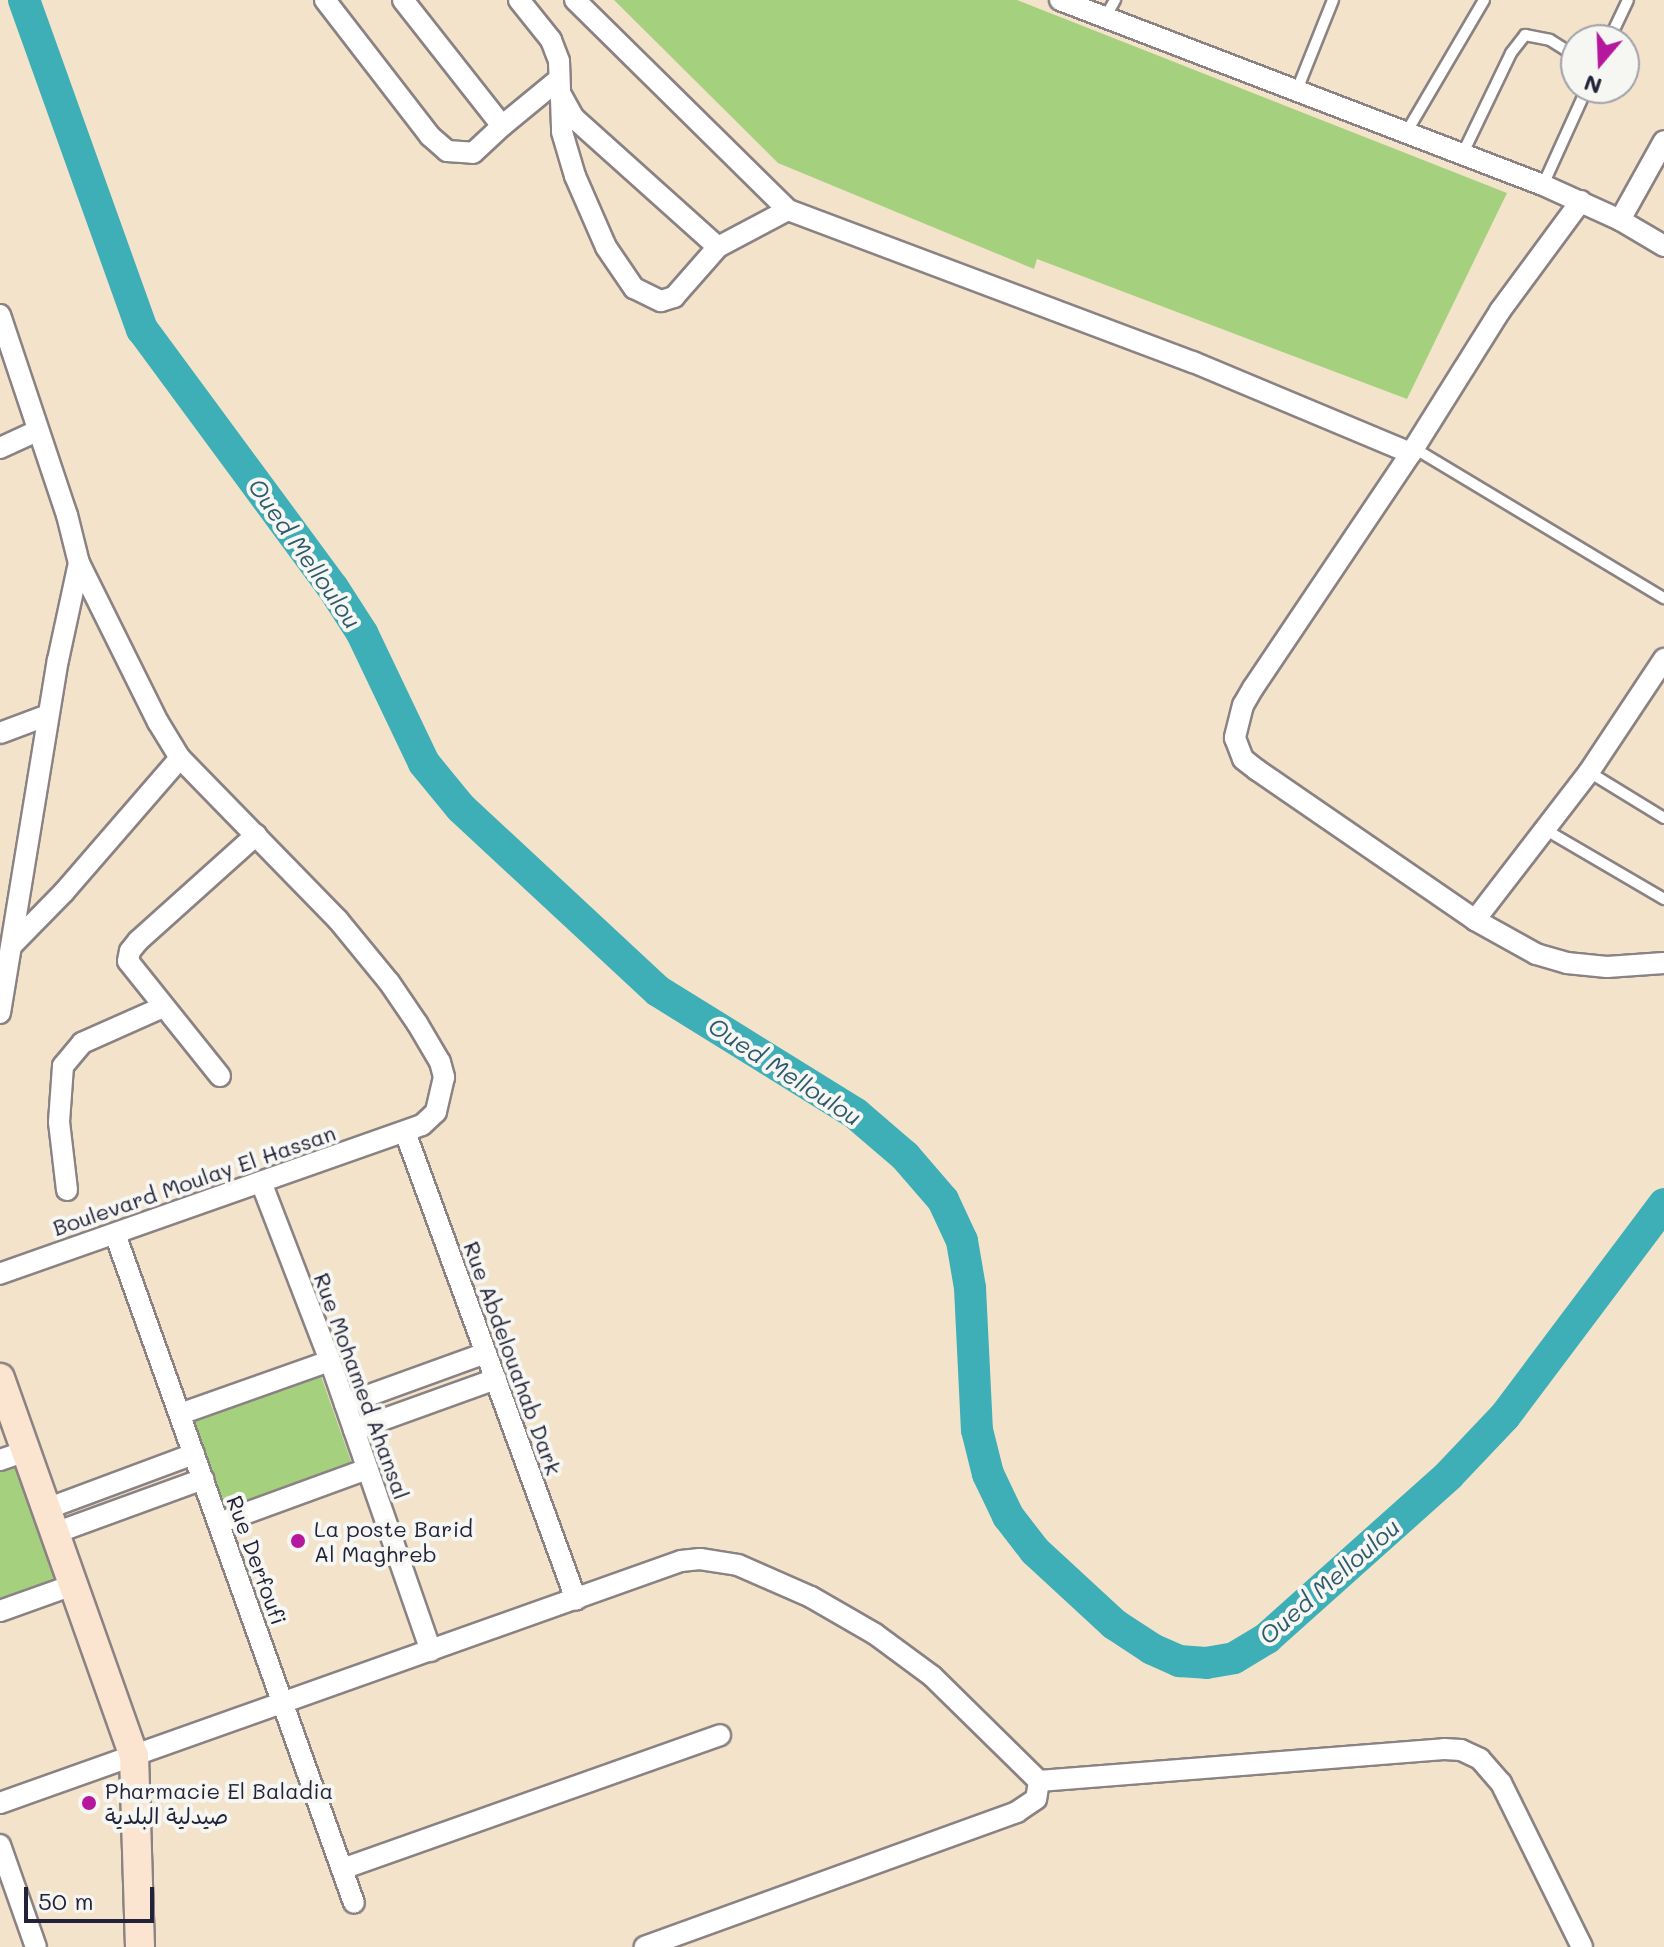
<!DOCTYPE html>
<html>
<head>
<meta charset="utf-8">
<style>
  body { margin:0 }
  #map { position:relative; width:1664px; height:1947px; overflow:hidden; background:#f3e3cb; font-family:Mali,"Playpen Sans Arabic",sans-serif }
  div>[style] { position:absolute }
  .green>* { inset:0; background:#a5d17e }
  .river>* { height:32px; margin:-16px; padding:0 16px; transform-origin:16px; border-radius:16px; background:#3eafb6 }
  .roads { filter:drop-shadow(2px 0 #8a8283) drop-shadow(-2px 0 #8a8283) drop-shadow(0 2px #8a8283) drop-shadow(0 -2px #8a8283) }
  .lane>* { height:10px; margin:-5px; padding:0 5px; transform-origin:5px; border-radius:5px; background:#fff }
  .street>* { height:20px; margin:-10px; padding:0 10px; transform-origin:10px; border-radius:10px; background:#fff }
  .secondary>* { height:28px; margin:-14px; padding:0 14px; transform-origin:14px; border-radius:14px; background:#fce5d0 }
  .dots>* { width:22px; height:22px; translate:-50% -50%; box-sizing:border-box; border:4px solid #f6f6f2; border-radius:50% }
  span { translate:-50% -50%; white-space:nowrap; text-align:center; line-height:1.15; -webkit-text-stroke:8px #f6f6f2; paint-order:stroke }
  .street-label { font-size:22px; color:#22223b }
  .poi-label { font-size:22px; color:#22223b }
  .left { translate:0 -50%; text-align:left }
  .water-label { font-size:24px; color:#2d5a6c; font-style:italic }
  .north { position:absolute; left:1560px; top:24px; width:80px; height:80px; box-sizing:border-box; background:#f6f6f2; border:2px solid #a1a1a9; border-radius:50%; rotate:199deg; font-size:22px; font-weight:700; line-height:32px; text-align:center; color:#22223b }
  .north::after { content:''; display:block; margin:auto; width:28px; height:36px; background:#b5179e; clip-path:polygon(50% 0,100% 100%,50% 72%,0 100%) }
  .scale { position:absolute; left:24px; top:1887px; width:130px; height:36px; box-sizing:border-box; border:4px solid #22223b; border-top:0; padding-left:10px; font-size:24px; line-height:28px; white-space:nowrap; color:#22223b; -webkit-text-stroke:6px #f6f6f2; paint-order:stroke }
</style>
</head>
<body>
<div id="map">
  <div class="green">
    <i style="clip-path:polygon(614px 0,1017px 0,1507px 193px,1407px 399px,1037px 259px,1034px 269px,778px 163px)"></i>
    <i style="clip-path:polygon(321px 1376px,352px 1464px,225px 1509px,194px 1421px)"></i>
    <i style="clip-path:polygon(15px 1466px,55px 1579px,0 1598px,0 1471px)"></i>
  </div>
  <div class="river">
    <i style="left:24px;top:0;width:350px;rotate:70.3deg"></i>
    <i style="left:142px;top:329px;width:322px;rotate:53.6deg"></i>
    <i style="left:333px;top:588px;width:54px;rotate:57.2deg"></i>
    <i style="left:362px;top:633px;width:144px;rotate:64.5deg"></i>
    <i style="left:424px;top:763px;width:58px;rotate:50.6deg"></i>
    <i style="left:461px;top:808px;width:269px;rotate:42.9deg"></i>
    <i style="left:658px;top:991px;width:233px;rotate:31.8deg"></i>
    <i style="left:856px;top:1114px;width:65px;rotate:40.6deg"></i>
    <i style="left:905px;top:1156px;width:58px;rotate:49.2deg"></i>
    <i style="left:943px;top:1200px;width:45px;rotate:65.1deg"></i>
    <i style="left:962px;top:1241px;width:48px;rotate:80.3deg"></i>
    <i style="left:970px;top:1288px;width:142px;rotate:87.2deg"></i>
    <i style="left:977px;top:1430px;width:45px;rotate:76deg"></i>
    <i style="left:988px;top:1474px;width:47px;rotate:64.5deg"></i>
    <i style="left:1008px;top:1516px;width:44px;rotate:52.4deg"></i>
    <i style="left:1035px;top:1551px;width:108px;rotate:42.7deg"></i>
    <i style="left:1114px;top:1624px;width:45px;rotate:33.3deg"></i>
    <i style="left:1152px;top:1649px;width:30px;rotate:24deg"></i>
    <i style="left:1179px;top:1661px;width:27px;rotate:4deg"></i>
    <i style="left:1206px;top:1663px;width:28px;rotate:-10deg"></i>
    <i style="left:1234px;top:1658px;width:39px;rotate:-31deg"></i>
    <i style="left:1267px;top:1638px;width:244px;rotate:-41.8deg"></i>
    <i style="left:1449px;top:1475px;width:81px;rotate:-46.5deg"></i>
    <i style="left:1505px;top:1416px;width:265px;rotate:-53.1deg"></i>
  </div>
  <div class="roads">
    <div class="lane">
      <i style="left:1105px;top:18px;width:21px;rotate:-61deg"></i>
      <i style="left:1609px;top:40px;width:44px;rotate:-64.6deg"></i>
      <i style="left:1297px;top:90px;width:97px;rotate:-68.2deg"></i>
      <i style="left:1406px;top:133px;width:154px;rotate:-59.6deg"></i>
      <i style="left:1462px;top:155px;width:113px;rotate:-64.3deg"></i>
      <i style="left:1511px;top:53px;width:23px;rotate:-52deg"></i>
      <i style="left:1525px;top:35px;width:25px;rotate:11deg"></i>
      <i style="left:1550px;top:40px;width:31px;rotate:32deg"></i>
      <i style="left:1543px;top:185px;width:107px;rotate:-65.6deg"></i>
      <i style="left:1414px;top:448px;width:292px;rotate:31deg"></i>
      <i style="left:1589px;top:772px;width:88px;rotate:31.5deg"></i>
      <i style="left:1546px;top:830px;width:137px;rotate:30.3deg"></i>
    </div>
    <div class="street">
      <i style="left:325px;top:0;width:172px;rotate:52.3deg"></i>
      <i style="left:430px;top:136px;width:23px;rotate:41deg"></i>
      <i style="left:447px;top:151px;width:26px;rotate:4deg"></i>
      <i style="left:473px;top:153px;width:40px;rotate:-43deg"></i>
      <i style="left:403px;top:0;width:160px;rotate:51.8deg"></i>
      <i style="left:502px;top:126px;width:74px;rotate:-39.5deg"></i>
      <i style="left:519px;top:0;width:51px;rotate:51.3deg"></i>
      <i style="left:551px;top:40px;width:22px;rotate:69deg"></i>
      <i style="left:559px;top:61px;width:32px;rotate:88deg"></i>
      <i style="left:560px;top:93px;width:29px;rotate:61deg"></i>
      <i style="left:574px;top:118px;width:193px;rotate:41.9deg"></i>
      <i style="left:718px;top:247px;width:79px;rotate:-27.9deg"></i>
      <i style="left:575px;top:0;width:299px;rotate:44.6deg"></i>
      <i style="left:788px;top:210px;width:433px;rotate:20.6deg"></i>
      <i style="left:1193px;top:362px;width:236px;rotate:22.7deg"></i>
      <i style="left:1060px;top:0;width:517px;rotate:20.96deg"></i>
      <i style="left:1543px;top:185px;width:85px;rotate:24.4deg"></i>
      <i style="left:1620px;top:220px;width:51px;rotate:30.6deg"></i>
      <i style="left:561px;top:99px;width:33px;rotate:88deg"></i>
      <i style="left:562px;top:132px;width:46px;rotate:73.5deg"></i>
      <i style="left:575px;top:176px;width:77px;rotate:66.4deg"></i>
      <i style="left:606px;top:247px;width:50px;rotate:55.7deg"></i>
      <i style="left:634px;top:288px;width:30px;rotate:26deg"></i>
      <i style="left:661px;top:301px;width:14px;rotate:-17deg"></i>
      <i style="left:674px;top:297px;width:67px;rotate:-48.7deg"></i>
      <i style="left:1581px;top:201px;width:137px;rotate:126.4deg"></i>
      <i style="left:1500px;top:311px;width:168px;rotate:122.1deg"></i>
      <i style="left:1411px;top:453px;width:283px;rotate:123.9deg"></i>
      <i style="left:1253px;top:688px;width:20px;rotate:120deg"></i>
      <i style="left:1243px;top:705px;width:34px;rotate:104deg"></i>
      <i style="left:1235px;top:738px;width:22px;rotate:69deg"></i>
      <i style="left:1243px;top:759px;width:18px;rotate:38deg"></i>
      <i style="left:1257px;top:770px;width:265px;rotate:34.5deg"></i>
      <i style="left:1475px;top:920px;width:70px;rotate:29.1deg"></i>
      <i style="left:1536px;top:954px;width:32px;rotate:16deg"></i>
      <i style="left:1567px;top:963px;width:40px;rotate:5.7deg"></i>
      <i style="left:1607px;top:967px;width:57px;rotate:-4deg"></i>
      <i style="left:1620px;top:220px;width:90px;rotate:-60.9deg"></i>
      <i style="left:0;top:315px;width:211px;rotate:71.5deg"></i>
      <i style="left:67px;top:515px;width:49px;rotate:76deg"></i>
      <i style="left:79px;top:563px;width:178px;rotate:63.6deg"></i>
      <i style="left:158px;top:722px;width:42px;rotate:58.6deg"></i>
      <i style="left:180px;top:758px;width:226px;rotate:45.7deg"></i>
      <i style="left:338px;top:920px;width:80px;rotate:50.6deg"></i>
      <i style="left:389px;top:982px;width:50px;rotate:55.7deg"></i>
      <i style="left:417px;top:1023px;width:45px;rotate:59.5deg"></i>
      <i style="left:440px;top:1062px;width:16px;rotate:75deg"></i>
      <i style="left:444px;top:1077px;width:36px;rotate:103deg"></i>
      <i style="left:436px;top:1112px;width:19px;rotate:137deg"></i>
      <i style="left:422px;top:1125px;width:448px;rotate:160.6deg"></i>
      <i style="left:0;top:448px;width:41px;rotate:-24.7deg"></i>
      <i style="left:0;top:733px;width:51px;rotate:-20.6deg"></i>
      <i style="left:1475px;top:920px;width:187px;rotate:-52.4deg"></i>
      <i style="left:1589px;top:772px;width:136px;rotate:-56.4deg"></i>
      <i style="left:12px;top:945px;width:74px;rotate:-45.5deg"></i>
      <i style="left:64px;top:892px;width:177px;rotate:-49.1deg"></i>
      <i style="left:0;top:1013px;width:358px;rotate:-80.7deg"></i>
      <i style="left:58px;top:660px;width:99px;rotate:-77.8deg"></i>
      <i style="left:220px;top:1076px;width:147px;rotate:-128.7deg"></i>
      <i style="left:128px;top:961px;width:10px;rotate:-79deg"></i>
      <i style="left:130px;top:951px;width:13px;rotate:-51deg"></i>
      <i style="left:138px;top:941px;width:159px;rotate:-41.9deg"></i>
      <i style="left:405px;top:1132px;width:498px;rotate:69.9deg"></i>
      <i style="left:261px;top:1182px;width:192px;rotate:68.9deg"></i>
      <i style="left:330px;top:1361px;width:307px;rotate:70.8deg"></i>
      <i style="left:67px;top:1190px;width:68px;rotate:-96.7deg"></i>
      <i style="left:59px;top:1122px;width:56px;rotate:-85.9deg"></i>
      <i style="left:63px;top:1066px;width:30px;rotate:-50deg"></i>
      <i style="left:82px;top:1043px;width:89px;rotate:-24deg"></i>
      <i style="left:115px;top:1234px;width:710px;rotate:70.34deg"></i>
      <i style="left:345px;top:1404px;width:150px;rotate:-19.9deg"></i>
      <i style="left:180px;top:1414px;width:159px;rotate:-19.5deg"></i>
      <i style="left:354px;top:1430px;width:151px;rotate:-19.8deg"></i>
      <i style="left:0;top:1460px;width:28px;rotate:-19deg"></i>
      <i style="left:46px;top:1509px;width:158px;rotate:-20.4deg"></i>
      <i style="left:219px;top:1523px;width:158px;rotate:-20deg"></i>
      <i style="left:55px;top:1533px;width:158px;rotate:-20deg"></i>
      <i style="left:0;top:1611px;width:77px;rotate:-19.6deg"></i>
      <i style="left:1039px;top:1781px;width:406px;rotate:-4.5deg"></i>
      <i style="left:1444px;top:1749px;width:17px;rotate:3deg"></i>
      <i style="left:1461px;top:1750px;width:21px;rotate:25deg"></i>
      <i style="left:1480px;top:1759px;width:32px;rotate:49deg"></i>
      <i style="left:1501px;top:1783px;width:183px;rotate:63.7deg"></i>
      <i style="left:0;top:1803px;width:723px;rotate:-19.56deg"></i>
      <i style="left:681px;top:1561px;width:19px;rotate:-6deg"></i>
      <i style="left:700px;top:1559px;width:38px;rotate:9deg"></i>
      <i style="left:738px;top:1565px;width:80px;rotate:23.7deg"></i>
      <i style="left:811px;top:1597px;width:74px;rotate:30deg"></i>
      <i style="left:875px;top:1634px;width:71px;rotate:36.4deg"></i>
      <i style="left:932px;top:1676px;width:150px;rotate:44.5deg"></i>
      <i style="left:1039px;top:1781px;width:18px;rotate:99deg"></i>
      <i style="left:1036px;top:1799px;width:23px;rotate:146deg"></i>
      <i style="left:1017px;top:1812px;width:396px;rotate:160.1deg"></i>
      <i style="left:0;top:1845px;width:108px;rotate:70.6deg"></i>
      <i style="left:342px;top:1869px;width:401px;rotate:-19.5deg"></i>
    </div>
    <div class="secondary">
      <i style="left:0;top:1378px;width:401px;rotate:70.5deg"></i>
      <i style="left:134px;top:1756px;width:191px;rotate:88.2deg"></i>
    </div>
  </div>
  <div class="dots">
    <i style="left:298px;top:1541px;background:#b5179e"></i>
    <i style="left:89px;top:1803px;background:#b5179e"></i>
  </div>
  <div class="street-label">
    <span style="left:194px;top:1180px;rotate:-19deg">Boulevard Moulay El Hassan</span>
    <span style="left:513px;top:1358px;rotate:70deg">Rue Abdelouahab Dark</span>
    <span style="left:362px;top:1386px;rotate:70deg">Rue Mohamed Ahansal</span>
    <span style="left:257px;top:1560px;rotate:70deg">Rue Derfoufi</span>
  </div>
  <div class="poi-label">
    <span class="left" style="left:314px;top:1541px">La poste Barid<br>Al Maghreb</span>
    <span class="left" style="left:105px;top:1803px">Pharmacie El Baladia<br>صيدلية البلدية</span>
  </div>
  <div class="water-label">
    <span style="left:305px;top:553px;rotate:55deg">Oued Melloulou</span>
    <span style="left:785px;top:1071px;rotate:33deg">Oued Melloulou</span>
    <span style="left:1329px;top:1581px;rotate:-41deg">Oued Melloulou</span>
  </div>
  <div class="north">N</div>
  <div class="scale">50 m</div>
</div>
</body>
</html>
